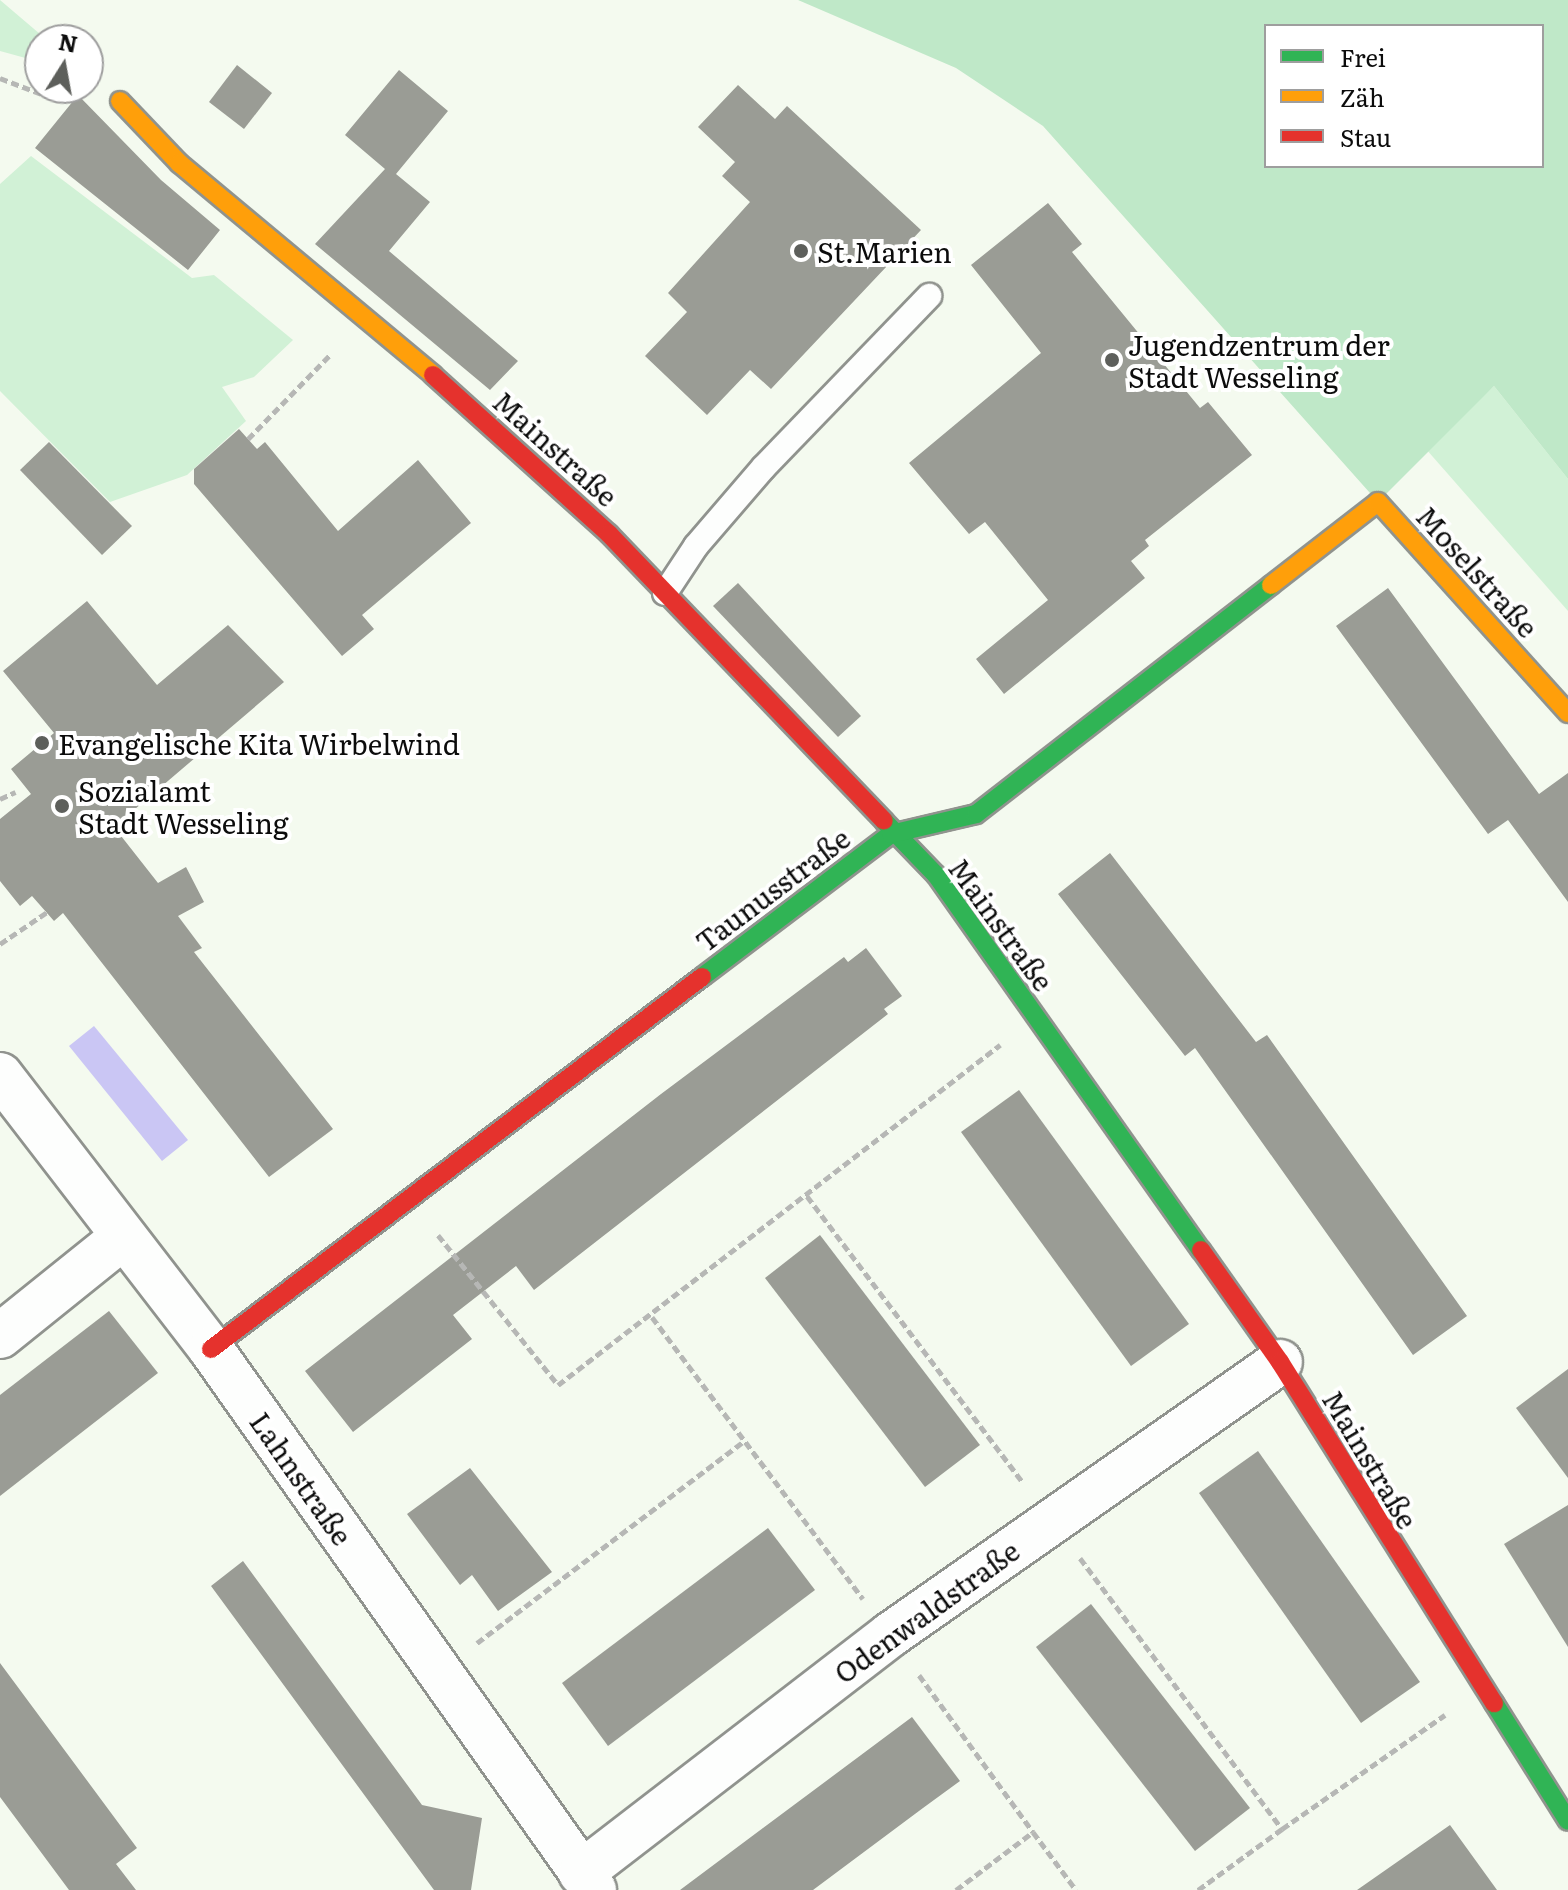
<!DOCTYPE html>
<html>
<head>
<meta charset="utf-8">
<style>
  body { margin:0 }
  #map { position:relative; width:1568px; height:1890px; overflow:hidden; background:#f4faef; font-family:Literata,serif }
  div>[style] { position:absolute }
  .green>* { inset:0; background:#d1f1d6 }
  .forest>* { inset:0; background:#bfe8c8 }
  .water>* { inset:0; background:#cac6f4 }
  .building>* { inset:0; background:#9a9c95 }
  .path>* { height:5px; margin-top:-2.5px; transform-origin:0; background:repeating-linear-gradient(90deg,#b6b7b5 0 8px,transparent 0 12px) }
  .roads { filter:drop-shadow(2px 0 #90938e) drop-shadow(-2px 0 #90938e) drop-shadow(0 2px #90938e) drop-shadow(0 -2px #90938e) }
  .lane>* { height:24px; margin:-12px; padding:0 12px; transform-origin:12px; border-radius:12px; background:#fdfefd }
  .street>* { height:44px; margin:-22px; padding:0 22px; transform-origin:22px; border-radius:22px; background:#fdfefd }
  .fast>* { height:18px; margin:-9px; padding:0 9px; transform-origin:9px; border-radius:9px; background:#30b455 }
  .slow>* { height:18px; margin:-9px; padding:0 9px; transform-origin:9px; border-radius:9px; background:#ff9f0a }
  .jam>* { height:18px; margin:-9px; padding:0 9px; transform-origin:9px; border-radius:9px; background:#e5322d }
  .dots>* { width:22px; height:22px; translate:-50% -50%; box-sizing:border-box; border:4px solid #fff; border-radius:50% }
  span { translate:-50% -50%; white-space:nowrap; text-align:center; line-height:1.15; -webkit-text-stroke:8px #fff; paint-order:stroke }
  .poi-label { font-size:28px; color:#0c0c0c }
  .left { translate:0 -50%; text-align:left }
  .street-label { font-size:28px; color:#0c0c0c }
  .legend { position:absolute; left:1264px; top:24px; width:280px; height:144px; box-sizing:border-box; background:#fff; border:2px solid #9e9e9e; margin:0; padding:10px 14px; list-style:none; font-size:24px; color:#0c0c0c }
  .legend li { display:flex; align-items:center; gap:16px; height:40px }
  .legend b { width:40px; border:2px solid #9e9e9e }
  .north { position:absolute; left:24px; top:24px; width:80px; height:80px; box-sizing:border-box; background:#fff; border:2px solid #9e9e9e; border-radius:50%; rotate:11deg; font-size:22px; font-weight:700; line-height:32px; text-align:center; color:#0c0c0c }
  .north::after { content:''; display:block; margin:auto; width:28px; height:36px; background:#5d5f5b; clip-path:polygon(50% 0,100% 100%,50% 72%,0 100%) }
</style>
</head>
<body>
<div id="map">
  <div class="green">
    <i style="clip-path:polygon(0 0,47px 40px,40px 40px,40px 62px,0 51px)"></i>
    <i style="clip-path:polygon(31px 156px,192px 278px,214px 275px,293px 340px,254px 377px,222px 387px,246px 421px,187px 475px,110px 502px,0 391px,0 184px)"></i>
    <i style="clip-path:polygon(1494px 386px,1568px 479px,1568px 611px,1426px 449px)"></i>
  </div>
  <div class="forest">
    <i style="clip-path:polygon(evenodd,798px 0,1568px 0,1568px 479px,1494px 386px,1378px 502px,1043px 126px,956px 68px,798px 0,1266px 26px,1542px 26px,1542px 166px,1266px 166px,1266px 26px)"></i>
  </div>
  <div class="water">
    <i style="clip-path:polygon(94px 1026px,188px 1140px,162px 1161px,69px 1046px)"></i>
  </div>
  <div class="building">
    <i style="clip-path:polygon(237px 65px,272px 93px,244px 129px,209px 102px)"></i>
    <i style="clip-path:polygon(399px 70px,448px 111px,396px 174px,430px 202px,389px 251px,518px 361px,490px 390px,315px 244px,385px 169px,345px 135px)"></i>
    <i style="clip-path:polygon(738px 85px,775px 119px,787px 106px,921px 230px,771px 389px,750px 370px,707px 415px,645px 356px,687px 312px,668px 293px,750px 202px,722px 176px,735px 162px,698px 127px)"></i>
    <i style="clip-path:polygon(78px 95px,161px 180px,220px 230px,188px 270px,35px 148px)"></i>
    <i style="clip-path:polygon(1048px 203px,1082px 244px,1072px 252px,1200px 408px,1208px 402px,1252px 455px,1145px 540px,1149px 546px,1131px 561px,1145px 578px,1004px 694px,976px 659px,1048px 600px,985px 522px,969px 534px,909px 463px,1041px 353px,971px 265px)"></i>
    <i style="clip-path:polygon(239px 429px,257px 449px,265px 442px,338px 531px,418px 460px,471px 523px,362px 615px,374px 629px,342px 656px,194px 484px,194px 469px)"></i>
    <i style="clip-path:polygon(49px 442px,132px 526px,102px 555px,20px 470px)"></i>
    <i style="clip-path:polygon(738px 583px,861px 716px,838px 737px,713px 606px)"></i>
    <i style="clip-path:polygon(1388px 588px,1539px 794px,1568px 773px,1568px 902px,1508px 820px,1488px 834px,1336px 626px)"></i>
    <i style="clip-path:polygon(87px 601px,157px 685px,228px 625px,284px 682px,114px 827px,158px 883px,186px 867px,204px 902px,178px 916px,202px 948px,194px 952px,333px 1129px,269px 1177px,63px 913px,54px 921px,32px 896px,20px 906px,0 881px,0 819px,31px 794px,11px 769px,54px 733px,3px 671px)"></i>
    <i style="clip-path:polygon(1110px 853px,1256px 1042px,1267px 1035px,1467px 1316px,1413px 1355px,1195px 1048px,1185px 1056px,1058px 894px)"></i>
    <i style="clip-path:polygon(866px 948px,902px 996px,884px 1009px,888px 1014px,534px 1290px,516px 1266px,453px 1315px,472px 1339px,353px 1432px,305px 1371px,661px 1094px,844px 957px,848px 962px)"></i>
    <i style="clip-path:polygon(1019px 1090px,1189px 1324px,1131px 1366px,961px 1132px)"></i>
    <i style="clip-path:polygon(820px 1235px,980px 1445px,925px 1487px,765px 1278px)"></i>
    <i style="clip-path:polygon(109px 1311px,158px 1373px,0 1496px,0 1395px)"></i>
    <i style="clip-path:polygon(1568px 1369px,1568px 1478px,1516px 1408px)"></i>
    <i style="clip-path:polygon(1258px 1451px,1420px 1682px,1361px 1723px,1199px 1493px)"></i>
    <i style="clip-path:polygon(470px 1468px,552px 1572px,498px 1611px,472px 1575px,460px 1585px,407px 1514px)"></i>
    <i style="clip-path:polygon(1568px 1505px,1568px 1647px,1504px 1544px)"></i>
    <i style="clip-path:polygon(768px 1528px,815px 1590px,608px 1746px,562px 1683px)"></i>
    <i style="clip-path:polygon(243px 1561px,422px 1805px,482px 1818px,471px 1890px,434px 1890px,211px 1586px)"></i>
    <i style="clip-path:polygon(1091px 1604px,1250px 1808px,1195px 1851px,1036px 1647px)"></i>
    <i style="clip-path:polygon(0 1663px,137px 1848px,116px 1864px,136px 1890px,69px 1890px,0 1797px)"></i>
    <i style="clip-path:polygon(912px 1717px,960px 1781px,923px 1808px,813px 1890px,680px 1890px)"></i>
    <i style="clip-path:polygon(1450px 1825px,1497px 1890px,1357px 1890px,1420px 1846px)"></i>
  </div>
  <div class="path">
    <i style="left:0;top:78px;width:59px;rotate:20.9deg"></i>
    <i style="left:55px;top:99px;width:23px;rotate:-23deg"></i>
    <i style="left:248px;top:439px;width:119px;rotate:-45.7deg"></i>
    <i style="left:0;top:799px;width:17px;rotate:-24deg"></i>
    <i style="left:0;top:944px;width:57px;rotate:-34.2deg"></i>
    <i style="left:807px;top:1196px;width:359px;rotate:53deg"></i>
    <i style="left:438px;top:1235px;width:192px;rotate:51.3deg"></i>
    <i style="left:558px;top:1385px;width:558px;rotate:-37.57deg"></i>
    <i style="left:652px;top:1317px;width:352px;rotate:53.2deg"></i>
    <i style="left:1080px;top:1558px;width:338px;rotate:53.3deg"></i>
    <i style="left:1282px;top:1829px;width:199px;rotate:-35deg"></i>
    <i style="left:477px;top:1643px;width:335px;rotate:-37.1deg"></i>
    <i style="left:919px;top:1675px;width:194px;rotate:54deg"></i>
    <i style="left:956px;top:1890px;width:96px;rotate:-37deg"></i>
    <i style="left:1033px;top:1832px;width:72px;rotate:53.4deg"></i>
    <i style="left:1198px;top:1890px;width:104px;rotate:-36deg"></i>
  </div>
  <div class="roads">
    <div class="lane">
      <i style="left:665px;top:593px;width:56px;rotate:-56.6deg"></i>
      <i style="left:696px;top:546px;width:104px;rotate:-49.3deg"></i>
      <i style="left:764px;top:467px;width:238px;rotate:-46deg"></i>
    </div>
    <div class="street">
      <i style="left:0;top:1075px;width:346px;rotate:52.4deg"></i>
      <i style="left:211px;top:1349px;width:663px;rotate:54.7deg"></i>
      <i style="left:0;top:1336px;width:158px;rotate:-38.8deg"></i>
      <i style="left:581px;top:1873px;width:390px;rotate:-37.6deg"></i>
      <i style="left:890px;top:1635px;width:476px;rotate:-35deg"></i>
    </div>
    <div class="fast">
      <i style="left:884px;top:821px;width:75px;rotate:46.1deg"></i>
      <i style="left:936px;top:875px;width:459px;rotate:54.8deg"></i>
      <i style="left:702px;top:977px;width:237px;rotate:-37.1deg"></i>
      <i style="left:891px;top:834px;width:87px;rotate:-13.2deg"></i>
      <i style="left:976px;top:814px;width:373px;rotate:-37.8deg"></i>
      <i style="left:1494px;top:1703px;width:139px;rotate:57.9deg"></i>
    </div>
    <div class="slow">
      <i style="left:120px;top:101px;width:86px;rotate:46.4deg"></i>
      <i style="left:179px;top:163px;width:331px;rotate:39.8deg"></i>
      <i style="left:1271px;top:585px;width:135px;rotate:-37.8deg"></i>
      <i style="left:1378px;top:502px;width:284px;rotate:48deg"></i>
    </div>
    <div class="jam">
      <i style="left:433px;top:375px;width:237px;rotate:42.1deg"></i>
      <i style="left:609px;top:534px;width:397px;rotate:46.2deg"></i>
      <i style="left:1201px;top:1250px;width:137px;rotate:54.8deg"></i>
      <i style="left:1280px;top:1362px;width:403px;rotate:57.9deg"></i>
      <i style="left:211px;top:1349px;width:616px;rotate:-37.15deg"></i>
    </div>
  </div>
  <div class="dots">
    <i style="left:801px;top:251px;background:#5d5f5b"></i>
    <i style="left:1112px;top:360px;background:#5d5f5b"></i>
    <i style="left:42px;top:743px;background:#5d5f5b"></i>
    <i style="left:62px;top:806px;background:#5d5f5b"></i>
  </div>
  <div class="poi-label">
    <span class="left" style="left:817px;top:251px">St.Marien</span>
    <span class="left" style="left:1128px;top:360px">Jugendzentrum der<br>Stadt Wesseling</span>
    <span class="left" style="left:58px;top:743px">Evangelische Kita Wirbelwind</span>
    <span class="left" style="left:78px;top:806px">Sozialamt<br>Stadt Wesseling</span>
  </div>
  <div class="street-label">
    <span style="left:556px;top:448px;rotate:42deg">Mainstraße</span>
    <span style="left:1478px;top:571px;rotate:48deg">Moselstraße</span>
    <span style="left:772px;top:889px;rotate:-37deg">Taunusstraße</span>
    <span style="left:1002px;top:924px;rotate:54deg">Mainstraße</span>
    <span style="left:1371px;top:1459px;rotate:59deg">Mainstraße</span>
    <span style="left:302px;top:1478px;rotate:55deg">Lahnstraße</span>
    <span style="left:926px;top:1611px;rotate:-36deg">Odenwaldstraße</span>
  </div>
  <ul class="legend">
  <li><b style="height:10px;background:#30b455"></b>Frei</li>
  <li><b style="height:10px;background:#ff9f0a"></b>Zäh</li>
  <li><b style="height:10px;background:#e5322d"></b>Stau</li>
  </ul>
  <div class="north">N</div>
</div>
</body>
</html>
